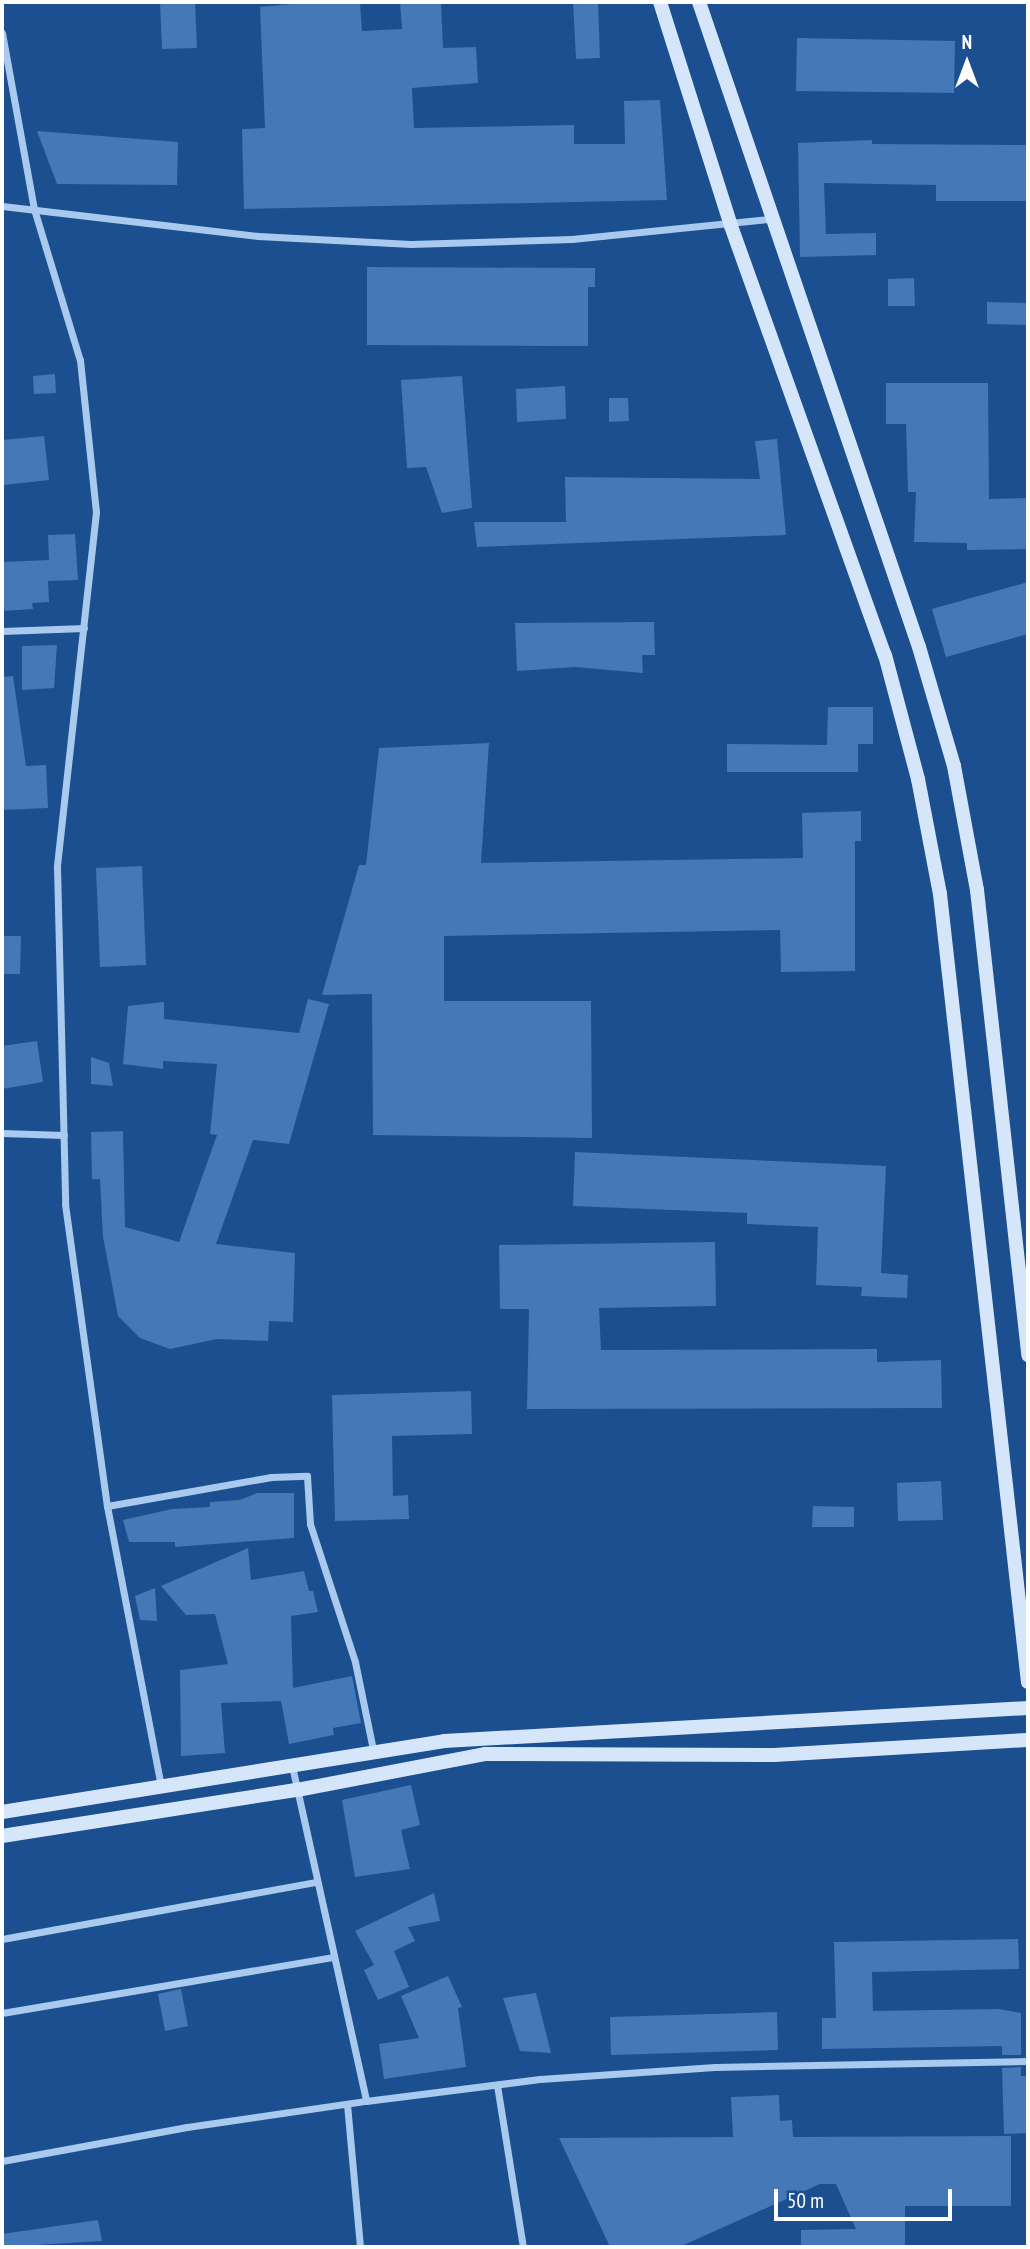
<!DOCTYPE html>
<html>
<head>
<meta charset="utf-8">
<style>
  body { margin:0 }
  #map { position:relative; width:1030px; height:2249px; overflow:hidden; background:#1b4f8f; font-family:"PT Sans Narrow",sans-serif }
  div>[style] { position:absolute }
  .building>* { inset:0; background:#4478b7 }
  .street>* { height:7px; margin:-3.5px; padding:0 3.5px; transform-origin:3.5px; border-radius:3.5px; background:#a9c9ee }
  .secondary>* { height:14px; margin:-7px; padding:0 7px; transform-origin:7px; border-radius:7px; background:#d6e6fa }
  span { translate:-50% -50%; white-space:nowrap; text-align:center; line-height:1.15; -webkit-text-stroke:5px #1b4f8f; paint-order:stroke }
  .frame { position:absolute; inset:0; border:4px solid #fff; pointer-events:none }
  .north { position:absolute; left:932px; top:28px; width:70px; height:70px; -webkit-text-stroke:5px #1b4f8f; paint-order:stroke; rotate:0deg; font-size:19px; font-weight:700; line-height:28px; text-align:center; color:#fff }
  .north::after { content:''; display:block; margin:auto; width:24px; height:32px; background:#fff; clip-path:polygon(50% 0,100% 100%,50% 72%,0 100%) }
  .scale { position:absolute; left:774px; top:2189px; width:178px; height:32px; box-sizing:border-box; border:4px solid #fff; border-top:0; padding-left:9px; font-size:21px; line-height:24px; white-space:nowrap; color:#fff; -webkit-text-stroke:5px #1b4f8f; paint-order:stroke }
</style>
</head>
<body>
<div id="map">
  <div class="building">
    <i style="clip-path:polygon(160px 2px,195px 2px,197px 48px,162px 49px)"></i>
    <i style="clip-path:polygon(312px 2px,360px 2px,362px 31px,402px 29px,400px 2px,441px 2px,443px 48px,476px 47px,478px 83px,412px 88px,414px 128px,574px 125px,574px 144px,625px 144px,624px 101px,660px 100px,667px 200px,244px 209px,242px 129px,265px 128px,260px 7px)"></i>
    <i style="clip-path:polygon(573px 2px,598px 2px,600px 58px,576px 59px)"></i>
    <i style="clip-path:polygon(797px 38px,955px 41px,954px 93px,796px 91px)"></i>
    <i style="clip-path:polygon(37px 131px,178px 142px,177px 185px,57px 184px)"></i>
    <i style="clip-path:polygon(872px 140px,872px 144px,1028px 145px,1028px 201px,936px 201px,936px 185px,824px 183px,826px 234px,876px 233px,876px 255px,800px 257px,798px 143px)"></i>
    <i style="clip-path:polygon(367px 267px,595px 268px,595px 287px,588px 287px,588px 346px,367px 345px)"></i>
    <i style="clip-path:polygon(914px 278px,915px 306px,888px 306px,888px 279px)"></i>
    <i style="clip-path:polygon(987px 302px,1028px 303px,1028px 325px,987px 324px)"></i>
    <i style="clip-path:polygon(55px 374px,56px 393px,34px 394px,33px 376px)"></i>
    <i style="clip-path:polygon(462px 376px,472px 508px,442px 513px,426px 467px,407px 468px,401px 380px)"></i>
    <i style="clip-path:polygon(886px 383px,988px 383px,989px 499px,1028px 498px,1028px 549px,967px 550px,967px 543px,914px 542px,916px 492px,908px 492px,906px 424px,886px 424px)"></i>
    <i style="clip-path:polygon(565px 386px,566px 419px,517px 422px,516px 389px)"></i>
    <i style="clip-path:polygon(609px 398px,628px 398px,629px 421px,609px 422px)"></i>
    <i style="clip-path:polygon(44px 436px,49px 480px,4px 485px,2px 440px)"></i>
    <i style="clip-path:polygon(777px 439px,786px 535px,477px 547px,474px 522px,566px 522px,565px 477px,760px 479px,755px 441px)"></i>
    <i style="clip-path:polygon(75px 534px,78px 580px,48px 581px,49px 602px,32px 603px,33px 609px,2px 611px,2px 562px,49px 560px,48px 535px)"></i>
    <i style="clip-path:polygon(1028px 582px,1028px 634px,946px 657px,932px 609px)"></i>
    <i style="clip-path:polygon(654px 622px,655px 655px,642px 655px,643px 673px,575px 667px,517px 671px,515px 623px)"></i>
    <i style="clip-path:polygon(57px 645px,54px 688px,22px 690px,22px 646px)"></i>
    <i style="clip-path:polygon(13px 676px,26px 766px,46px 765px,48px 808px,2px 810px,2px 677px)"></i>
    <i style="clip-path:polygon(828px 707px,873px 707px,873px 744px,858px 744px,858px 772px,727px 772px,727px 744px,827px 745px)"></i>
    <i style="clip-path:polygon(489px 743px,481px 863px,803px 858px,802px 813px,861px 811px,861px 841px,855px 841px,855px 971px,781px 972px,780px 930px,444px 936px,444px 1001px,591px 1001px,592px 1138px,373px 1135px,372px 994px,322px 995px,359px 865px,366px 865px,379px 748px)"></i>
    <i style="clip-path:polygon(142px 866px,146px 965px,100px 967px,96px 868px)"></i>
    <i style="clip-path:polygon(2px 936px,21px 936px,20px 974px,2px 974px)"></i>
    <i style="clip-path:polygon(308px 999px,329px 1004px,289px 1144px,253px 1140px,216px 1244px,295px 1253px,293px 1322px,269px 1321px,268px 1341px,217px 1339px,170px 1349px,140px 1338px,118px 1316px,103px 1237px,100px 1179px,92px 1179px,91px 1132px,123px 1131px,125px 1227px,179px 1242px,217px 1135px,210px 1134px,217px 1064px,163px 1061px,163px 1069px,123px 1064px,128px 1006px,164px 1002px,164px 1019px,299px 1033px)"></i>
    <i style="clip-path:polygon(37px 1041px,43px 1082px,2px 1089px,2px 1046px)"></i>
    <i style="clip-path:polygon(91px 1057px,109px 1063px,113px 1086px,91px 1084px)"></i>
    <i style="clip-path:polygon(575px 1152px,886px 1166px,881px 1273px,908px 1275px,907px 1298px,861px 1296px,862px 1287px,816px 1285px,818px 1227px,747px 1224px,747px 1213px,573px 1206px)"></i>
    <i style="clip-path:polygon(715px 1242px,716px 1306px,599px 1308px,601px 1350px,877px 1349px,877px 1362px,941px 1360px,942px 1408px,527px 1409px,529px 1309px,500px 1309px,499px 1245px)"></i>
    <i style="clip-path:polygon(471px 1391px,472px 1434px,392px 1436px,393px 1496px,408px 1495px,409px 1519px,335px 1521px,332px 1395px)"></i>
    <i style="clip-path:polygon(941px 1481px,943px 1520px,898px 1521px,897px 1483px)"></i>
    <i style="clip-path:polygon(257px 1493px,294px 1493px,294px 1538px,175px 1547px,175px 1542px,129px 1542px,123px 1520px,172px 1509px,210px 1507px,210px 1502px,240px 1500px)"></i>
    <i style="clip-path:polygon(813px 1506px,854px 1507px,854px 1527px,812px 1527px)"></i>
    <i style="clip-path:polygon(248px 1548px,251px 1580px,304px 1571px,309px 1591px,313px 1591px,318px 1612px,291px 1616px,293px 1688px,352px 1676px,361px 1723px,333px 1728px,334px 1735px,289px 1744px,281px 1701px,221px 1703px,225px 1753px,181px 1756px,180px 1670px,228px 1664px,215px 1614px,186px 1615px,161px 1586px)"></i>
    <i style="clip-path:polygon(155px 1588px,157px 1621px,140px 1620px,135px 1596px)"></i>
    <i style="clip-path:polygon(411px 1785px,420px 1825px,401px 1830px,410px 1869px,355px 1877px,342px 1800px)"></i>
    <i style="clip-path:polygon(434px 1893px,440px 1921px,408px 1927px,415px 1941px,394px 1951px,409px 1987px,378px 2000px,364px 1970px,374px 1965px,355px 1931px)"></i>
    <i style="clip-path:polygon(1018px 1939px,1019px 1969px,872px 1972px,873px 2011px,999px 2009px,1021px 2013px,1021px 2055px,1002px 2055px,1002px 2046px,822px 2049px,822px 2018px,836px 2018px,834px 1942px)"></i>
    <i style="clip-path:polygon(448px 1976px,462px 2007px,458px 2008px,466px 2067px,384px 2079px,379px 2044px,419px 2038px,401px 1996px)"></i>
    <i style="clip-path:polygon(181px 1989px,188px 2026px,165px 2031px,158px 1994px)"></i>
    <i style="clip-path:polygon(536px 1993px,551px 2053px,520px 2051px,503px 1998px)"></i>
    <i style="clip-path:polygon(777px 2012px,778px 2050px,611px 2055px,610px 2017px)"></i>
    <i style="clip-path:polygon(1021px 2067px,1021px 2076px,1028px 2076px,1028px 2133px,1004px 2134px,1002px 2068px)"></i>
    <i style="clip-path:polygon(779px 2095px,780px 2121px,792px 2120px,793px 2137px,1011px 2136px,1011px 2206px,905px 2206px,905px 2247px,801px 2247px,801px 2230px,856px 2229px,836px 2184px,820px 2184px,679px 2247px,610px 2247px,559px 2138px,733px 2137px,731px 2097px)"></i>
    <i style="clip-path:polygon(98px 2220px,102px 2241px,2px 2247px,2px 2234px)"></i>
  </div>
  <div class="street">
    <i style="left:2px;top:33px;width:179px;rotate:79.7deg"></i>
    <i style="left:34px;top:209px;width:158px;rotate:73.1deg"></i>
    <i style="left:80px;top:360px;width:153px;rotate:84deg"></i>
    <i style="left:96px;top:512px;width:357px;rotate:96.3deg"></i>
    <i style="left:57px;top:867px;width:337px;rotate:88.6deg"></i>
    <i style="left:65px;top:1204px;width:305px;rotate:82.1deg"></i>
    <i style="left:107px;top:1506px;width:286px;rotate:79.1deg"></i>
    <i style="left:2px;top:206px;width:258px;rotate:6.7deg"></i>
    <i style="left:258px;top:236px;width:153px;rotate:3deg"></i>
    <i style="left:411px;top:244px;width:161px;rotate:-1.8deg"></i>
    <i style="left:572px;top:239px;width:199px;rotate:-5.8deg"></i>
    <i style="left:2px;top:631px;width:82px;rotate:-2.1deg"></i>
    <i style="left:2px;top:1133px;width:62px;rotate:1.8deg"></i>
    <i style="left:107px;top:1506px;width:167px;rotate:-10deg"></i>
    <i style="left:271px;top:1477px;width:36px;rotate:-2deg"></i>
    <i style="left:307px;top:1476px;width:48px;rotate:86.4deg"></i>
    <i style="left:310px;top:1524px;width:145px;rotate:71.9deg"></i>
    <i style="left:355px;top:1662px;width:90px;rotate:78.4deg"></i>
    <i style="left:292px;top:1766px;width:343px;rotate:77.5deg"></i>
    <i style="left:366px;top:2101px;width:175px;rotate:-7.2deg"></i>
    <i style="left:540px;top:2079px;width:175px;rotate:-3.9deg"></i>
    <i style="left:715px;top:2067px;width:313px;rotate:-1.1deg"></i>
    <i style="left:2px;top:1939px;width:318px;rotate:-10.3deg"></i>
    <i style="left:2px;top:2013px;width:335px;rotate:-9.6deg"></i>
    <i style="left:497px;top:2085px;width:164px;rotate:80.9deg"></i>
    <i style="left:347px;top:2104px;width:144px;rotate:84.8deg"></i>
    <i style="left:2px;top:2161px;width:188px;rotate:-10.4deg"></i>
    <i style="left:187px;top:2127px;width:181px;rotate:-8.3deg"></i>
  </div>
  <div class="secondary">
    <i style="left:660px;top:2px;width:235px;rotate:72.4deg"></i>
    <i style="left:731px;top:226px;width:456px;rotate:70.3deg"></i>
    <i style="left:885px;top:655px;width:128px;rotate:75.1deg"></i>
    <i style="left:918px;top:779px;width:117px;rotate:79.2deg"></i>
    <i style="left:940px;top:894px;width:793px;rotate:83.63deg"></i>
    <i style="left:699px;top:2px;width:681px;rotate:71.17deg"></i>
    <i style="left:919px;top:647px;width:124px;rotate:73.6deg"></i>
    <i style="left:954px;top:766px;width:126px;rotate:79.5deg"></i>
    <i style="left:977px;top:890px;width:468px;rotate:83.7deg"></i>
    <i style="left:2px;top:1812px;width:448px;rotate:-9.1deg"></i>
    <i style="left:444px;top:1741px;width:585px;rotate:-3.23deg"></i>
    <i style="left:2px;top:1836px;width:299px;rotate:-8.9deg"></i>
    <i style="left:297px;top:1790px;width:191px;rotate:-10.8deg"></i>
    <i style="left:485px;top:1754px;width:289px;rotate:0.2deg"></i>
    <i style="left:774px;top:1755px;width:254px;rotate:-3.4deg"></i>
  </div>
  <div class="frame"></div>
  <div class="north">N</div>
  <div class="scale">50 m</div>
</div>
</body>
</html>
